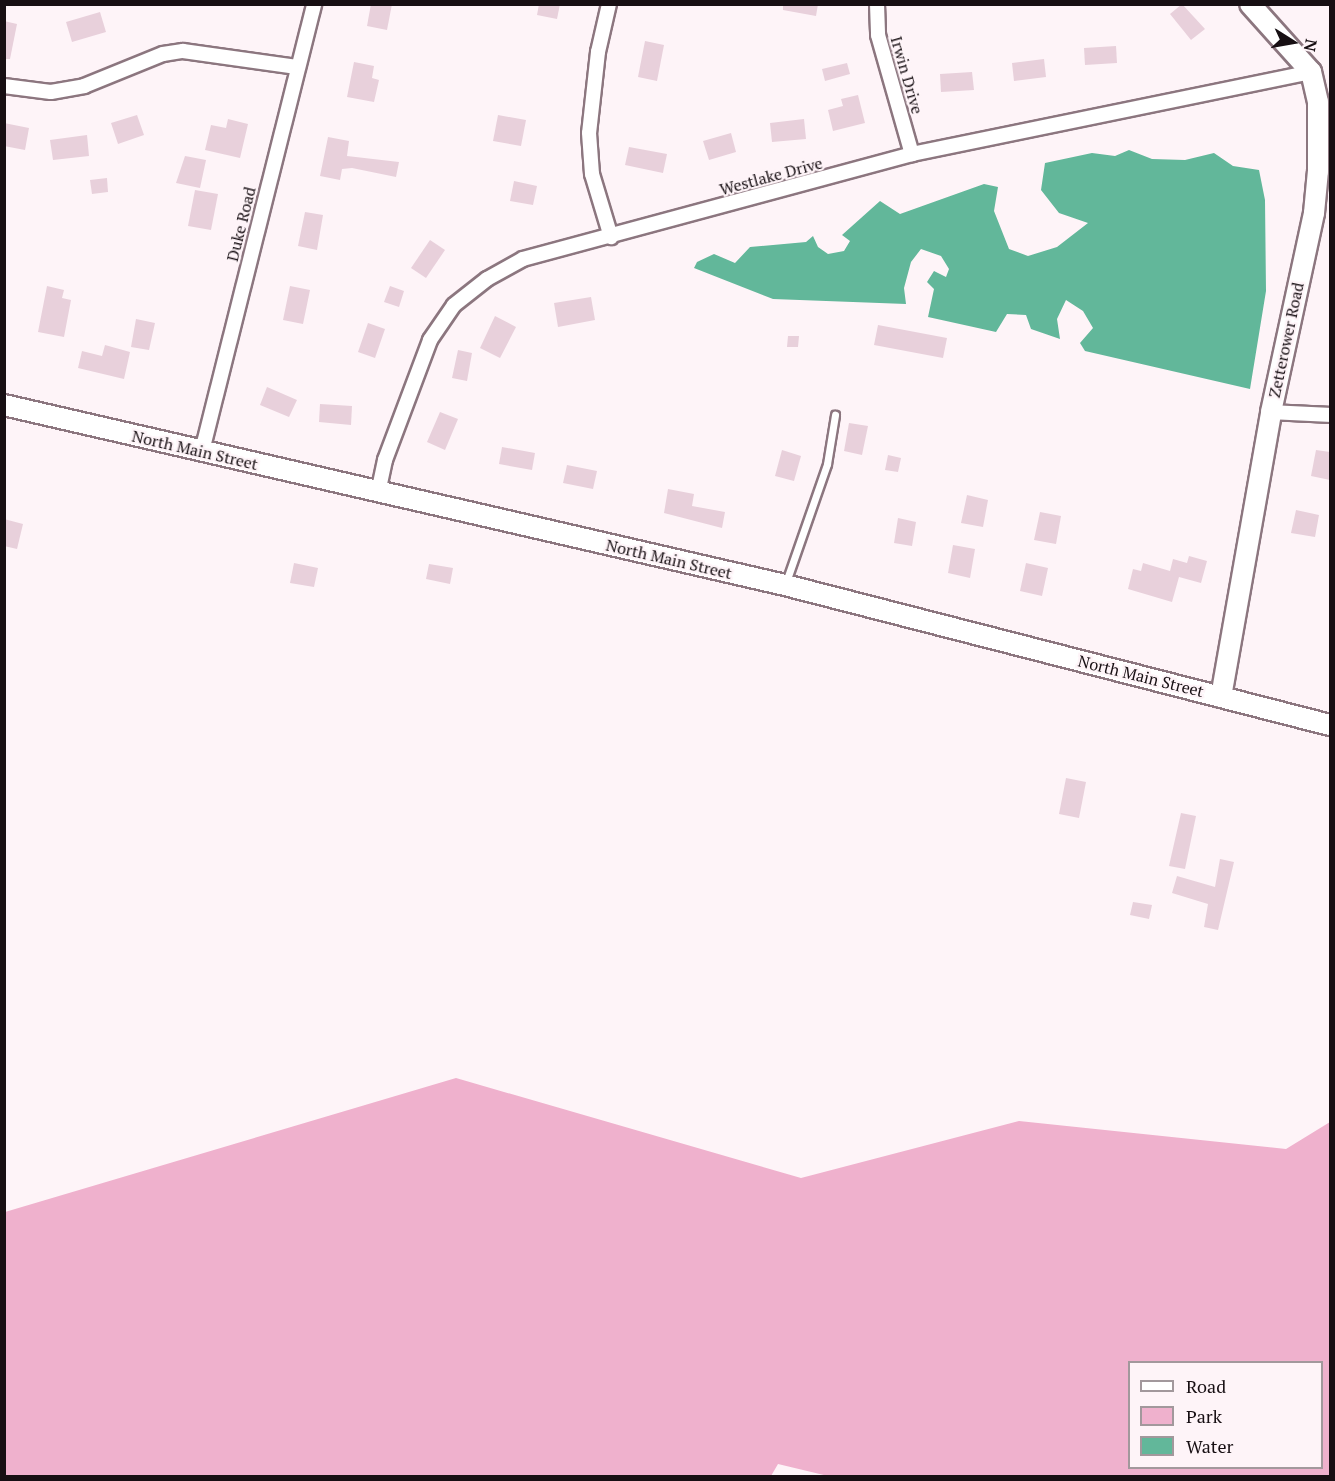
<!DOCTYPE html>
<html>
<head>
<meta charset="utf-8">
<style>
  body { margin:0 }
  #map { position:relative; width:1335px; height:1481px; overflow:hidden; background:#fef4f8; font-family:"PT Serif",serif }
  div>[style] { position:absolute }
  .green>* { inset:0; background:#efb1cd }
  .water>* { inset:0; background:#62b79a }
  .building>* { inset:0; background:#e8d0db }
  .roads { filter:drop-shadow(2px 0 #8c767f) drop-shadow(-2px 0 #8c767f) drop-shadow(0 2px #8c767f) drop-shadow(0 -2px #8c767f) }
  .lane>* { height:7px; margin:-3.5px; padding:0 3.5px; transform-origin:3.5px; border-radius:3.5px; background:#fff }
  .street>* { height:14px; margin:-7px; padding:0 7px; transform-origin:7px; border-radius:7px; background:#fff }
  .secondary>* { height:20px; margin:-10px; padding:0 10px; transform-origin:10px; border-radius:10px; background:#fff }
  span { translate:-50% -50%; white-space:nowrap; text-align:center; line-height:1.15; -webkit-text-stroke:4.5px #fef4f8; paint-order:stroke }
  .street-label { font-size:16px; color:#170f13 }
  .frame { position:absolute; inset:0; border:6px solid #170f13; pointer-events:none }
  .legend { position:absolute; left:1128px; top:1361px; width:195px; height:108px; box-sizing:border-box; background:#fef4f8; border:2px solid #a2989c; margin:0; padding:8px 10px; list-style:none; font-size:18px; color:#170f13 }
  .legend li { display:flex; align-items:center; gap:12px; height:30px }
  .legend b { width:30px; border:2px solid #a2989c }
  .north { position:absolute; left:1263px; top:12px; width:60px; height:60px; -webkit-text-stroke:4px #fef4f8; paint-order:stroke; rotate:101deg; font-size:16px; font-weight:700; line-height:24px; text-align:center; color:#170f13 }
  .north::after { content:''; display:block; margin:auto; width:21px; height:27px; background:#170f13; clip-path:polygon(50% 0,100% 100%,50% 72%,0 100%) }
</style>
</head>
<body>
<div id="map">
  <div class="green">
    <i style="clip-path:polygon(evenodd,456px 1078px,801px 1178px,1019px 1121px,1286px 1149px,1330px 1122px,1330px 1476px,828px 1476px,778px 1464px,771px 1476px,5px 1476px,5px 1212px,456px 1078px,1130px 1362px,1322px 1362px,1322px 1468px,1130px 1468px,1130px 1362px)"></i>
  </div>
  <div class="water">
    <i style="clip-path:polygon(1129px 150px,1152px 159px,1185px 160px,1214px 153px,1233px 166px,1259px 170px,1265px 200px,1266px 291px,1250px 389px,1085px 351px,1080px 343px,1093px 328px,1083px 311px,1066px 300px,1057px 319px,1060px 339px,1031px 329px,1026px 315px,1007px 314px,996px 332px,928px 317px,934px 289px,927px 282px,934px 271px,946px 277px,949px 269px,941px 256px,921px 249px,911px 262px,904px 288px,906px 304px,773px 299px,694px 268px,697px 262px,714px 254px,735px 263px,750px 247px,806px 242px,813px 236px,818px 247px,828px 254px,844px 251px,850px 241px,842px 235px,880px 201px,900px 214px,984px 184px,998px 187px,994px 211px,1009px 249px,1028px 256px,1057px 247px,1088px 223px,1059px 213px,1041px 190px,1045px 163px,1092px 153px,1115px 156px)"></i>
  </div>
  <div class="building">
    <i style="clip-path:polygon(371px 4px,392px 4px,387px 30px,367px 26px)"></i>
    <i style="clip-path:polygon(539px 4px,560px 4px,557px 19px,537px 15px)"></i>
    <i style="clip-path:polygon(783px 4px,818px 4px,816px 16px,783px 10px)"></i>
    <i style="clip-path:polygon(1182px 4px,1205px 29px,1191px 40px,1170px 14px)"></i>
    <i style="clip-path:polygon(100px 12px,106px 32px,72px 42px,66px 22px)"></i>
    <i style="clip-path:polygon(4px 21px,17px 24px,10px 59px,4px 59px)"></i>
    <i style="clip-path:polygon(645px 41px,664px 45px,657px 81px,638px 77px)"></i>
    <i style="clip-path:polygon(1116px 46px,1117px 63px,1085px 65px,1084px 48px)"></i>
    <i style="clip-path:polygon(1044px 59px,1046px 77px,1014px 81px,1012px 63px)"></i>
    <i style="clip-path:polygon(354px 62px,374px 66px,372px 78px,379px 80px,374px 102px,347px 97px)"></i>
    <i style="clip-path:polygon(847px 63px,850px 74px,825px 81px,822px 69px)"></i>
    <i style="clip-path:polygon(972px 72px,974px 90px,941px 92px,940px 74px)"></i>
    <i style="clip-path:polygon(858px 95px,865px 123px,833px 131px,828px 110px,843px 106px,841px 99px)"></i>
    <i style="clip-path:polygon(137px 115px,144px 135px,118px 144px,111px 123px)"></i>
    <i style="clip-path:polygon(498px 115px,526px 120px,521px 146px,493px 141px)"></i>
    <i style="clip-path:polygon(228px 119px,248px 124px,240px 158px,205px 150px,211px 125px,226px 128px)"></i>
    <i style="clip-path:polygon(804px 119px,806px 139px,772px 142px,770px 123px)"></i>
    <i style="clip-path:polygon(4px 123px,29px 128px,25px 150px,4px 146px)"></i>
    <i style="clip-path:polygon(731px 133px,736px 152px,709px 160px,703px 141px)"></i>
    <i style="clip-path:polygon(87px 135px,89px 156px,53px 160px,50px 140px)"></i>
    <i style="clip-path:polygon(328px 137px,349px 141px,347px 156px,399px 162px,396px 177px,352px 168px,342px 169px,340px 180px,320px 176px)"></i>
    <i style="clip-path:polygon(629px 147px,667px 154px,663px 173px,625px 165px)"></i>
    <i style="clip-path:polygon(185px 156px,206px 160px,200px 188px,176px 183px)"></i>
    <i style="clip-path:polygon(107px 178px,108px 192px,92px 194px,90px 180px)"></i>
    <i style="clip-path:polygon(514px 181px,537px 186px,533px 205px,510px 201px)"></i>
    <i style="clip-path:polygon(195px 190px,218px 194px,211px 230px,188px 226px)"></i>
    <i style="clip-path:polygon(305px 212px,323px 215px,317px 250px,298px 246px)"></i>
    <i style="clip-path:polygon(430px 240px,445px 250px,426px 278px,411px 268px)"></i>
    <i style="clip-path:polygon(47px 286px,64px 290px,62px 298px,71px 300px,64px 337px,38px 332px)"></i>
    <i style="clip-path:polygon(290px 286px,310px 290px,303px 324px,283px 320px)"></i>
    <i style="clip-path:polygon(390px 286px,404px 291px,399px 307px,384px 302px)"></i>
    <i style="clip-path:polygon(591px 297px,595px 320px,558px 327px,554px 303px)"></i>
    <i style="clip-path:polygon(495px 316px,516px 327px,500px 358px,480px 348px)"></i>
    <i style="clip-path:polygon(136px 319px,155px 323px,149px 350px,131px 347px)"></i>
    <i style="clip-path:polygon(368px 323px,385px 329px,375px 358px,358px 352px)"></i>
    <i style="clip-path:polygon(878px 325px,947px 338px,943px 358px,874px 345px)"></i>
    <i style="clip-path:polygon(788px 336px,799px 336px,798px 347px,787px 347px)"></i>
    <i style="clip-path:polygon(105px 345px,130px 352px,124px 379px,78px 368px,82px 351px,102px 356px)"></i>
    <i style="clip-path:polygon(458px 350px,472px 353px,467px 381px,452px 378px)"></i>
    <i style="clip-path:polygon(267px 387px,297px 400px,289px 417px,260px 405px)"></i>
    <i style="clip-path:polygon(320px 404px,352px 406px,351px 425px,319px 422px)"></i>
    <i style="clip-path:polygon(440px 412px,458px 419px,445px 450px,427px 442px)"></i>
    <i style="clip-path:polygon(849px 423px,868px 426px,862px 455px,844px 451px)"></i>
    <i style="clip-path:polygon(502px 447px,535px 453px,532px 470px,499px 464px)"></i>
    <i style="clip-path:polygon(782px 450px,801px 456px,794px 481px,775px 476px)"></i>
    <i style="clip-path:polygon(1316px 450px,1330px 452px,1330px 480px,1311px 476px)"></i>
    <i style="clip-path:polygon(888px 455px,901px 458px,898px 472px,885px 470px)"></i>
    <i style="clip-path:polygon(567px 465px,597px 471px,593px 489px,563px 483px)"></i>
    <i style="clip-path:polygon(668px 489px,694px 494px,692px 506px,725px 512px,722px 528px,664px 513px)"></i>
    <i style="clip-path:polygon(967px 495px,988px 500px,983px 527px,961px 523px)"></i>
    <i style="clip-path:polygon(1296px 510px,1319px 515px,1315px 537px,1291px 533px)"></i>
    <i style="clip-path:polygon(1040px 512px,1061px 516px,1056px 544px,1034px 540px)"></i>
    <i style="clip-path:polygon(898px 518px,916px 522px,912px 546px,894px 543px)"></i>
    <i style="clip-path:polygon(4px 519px,23px 524px,17px 549px,4px 546px)"></i>
    <i style="clip-path:polygon(953px 545px,975px 549px,970px 578px,948px 573px)"></i>
    <i style="clip-path:polygon(1189px 556px,1207px 561px,1201px 583px,1179px 577px,1172px 602px,1128px 589px,1133px 569px,1141px 571px,1143px 563px,1170px 571px,1173px 559px,1187px 563px)"></i>
    <i style="clip-path:polygon(294px 563px,318px 568px,314px 587px,290px 583px)"></i>
    <i style="clip-path:polygon(1026px 563px,1048px 568px,1042px 596px,1020px 591px)"></i>
    <i style="clip-path:polygon(429px 564px,453px 568px,450px 584px,426px 579px)"></i>
    <i style="clip-path:polygon(1066px 778px,1086px 782px,1079px 818px,1059px 814px)"></i>
    <i style="clip-path:polygon(1181px 813px,1196px 816px,1185px 869px,1169px 866px)"></i>
    <i style="clip-path:polygon(1220px 859px,1234px 862px,1218px 930px,1204px 927px,1208px 904px,1172px 893px,1177px 876px,1215px 887px)"></i>
    <i style="clip-path:polygon(1133px 902px,1152px 905px,1149px 919px,1130px 915px)"></i>
  </div>
  <div class="roads">
    <div class="lane">
      <i style="left:786px;top:582px;width:125px;rotate:-70.8deg"></i>
      <i style="left:827px;top:464px;width:50px;rotate:-80.7deg"></i>
    </div>
    <div class="street">
      <i style="left:609px;top:4px;width:49px;rotate:102.9deg"></i>
      <i style="left:598px;top:52px;width:81px;rotate:96.3deg"></i>
      <i style="left:589px;top:133px;width:41px;rotate:85.8deg"></i>
      <i style="left:592px;top:174px;width:66px;rotate:73.2deg"></i>
      <i style="left:877px;top:4px;width:31px;rotate:88deg"></i>
      <i style="left:878px;top:35px;width:124px;rotate:74.1deg"></i>
      <i style="left:4px;top:86px;width:47px;rotate:7.3deg"></i>
      <i style="left:51px;top:92px;width:34px;rotate:-10deg"></i>
      <i style="left:84px;top:86px;width:85px;rotate:-22.1deg"></i>
      <i style="left:163px;top:54px;width:20px;rotate:-9deg"></i>
      <i style="left:183px;top:51px;width:115px;rotate:8deg"></i>
      <i style="left:1271px;top:412px;width:59px;rotate:2.9deg"></i>
      <i style="left:202px;top:451px;width:461px;rotate:-75.9deg"></i>
      <i style="left:378px;top:493px;width:34px;rotate:-78deg"></i>
      <i style="left:385px;top:460px;width:128px;rotate:-69.4deg"></i>
      <i style="left:430px;top:340px;width:42px;rotate:-55.6deg"></i>
      <i style="left:454px;top:305px;width:42px;rotate:-38.2deg"></i>
      <i style="left:487px;top:279px;width:41px;rotate:-29.1deg"></i>
      <i style="left:523px;top:259px;width:403px;rotate:-15.1deg"></i>
      <i style="left:912px;top:154px;width:407px;rotate:-11.6deg"></i>
    </div>
    <div class="secondary">
      <i style="left:4px;top:405px;width:801px;rotate:12.98deg"></i>
      <i style="left:785px;top:585px;width:563px;rotate:14.41deg"></i>
      <i style="left:1221px;top:697px;width:289px;rotate:-80deg"></i>
      <i style="left:1271px;top:412px;width:204px;rotate:-77.8deg"></i>
      <i style="left:1314px;top:213px;width:42px;rotate:-84.6deg"></i>
      <i style="left:1318px;top:171px;width:69px;rotate:-90deg"></i>
      <i style="left:1318px;top:102px;width:31px;rotate:-103deg"></i>
      <i style="left:1311px;top:72px;width:91px;rotate:-131.9deg"></i>
    </div>
  </div>
  <div class="street-label">
    <span style="left:907px;top:75px;rotate:74deg">Irwin Drive</span>
    <span style="left:771px;top:176px;rotate:-15deg">Westlake Drive</span>
    <span style="left:241px;top:224px;rotate:-76deg">Duke Road</span>
    <span style="left:1286px;top:340px;rotate:-78deg">Zetterower Road</span>
    <span style="left:195px;top:450px;rotate:13deg">North Main Street</span>
    <span style="left:669px;top:559px;rotate:13deg">North Main Street</span>
    <span style="left:1141px;top:676px;rotate:14deg">North Main Street</span>
  </div>
  <div class="frame"></div>
  <ul class="legend">
  <li><b style="height:8px;background:#fff"></b>Road</li>
  <li><b style="height:16px;background:#efb1cd"></b>Park</li>
  <li><b style="height:16px;background:#62b79a"></b>Water</li>
  </ul>
  <div class="north">N</div>
</div>
</body>
</html>
